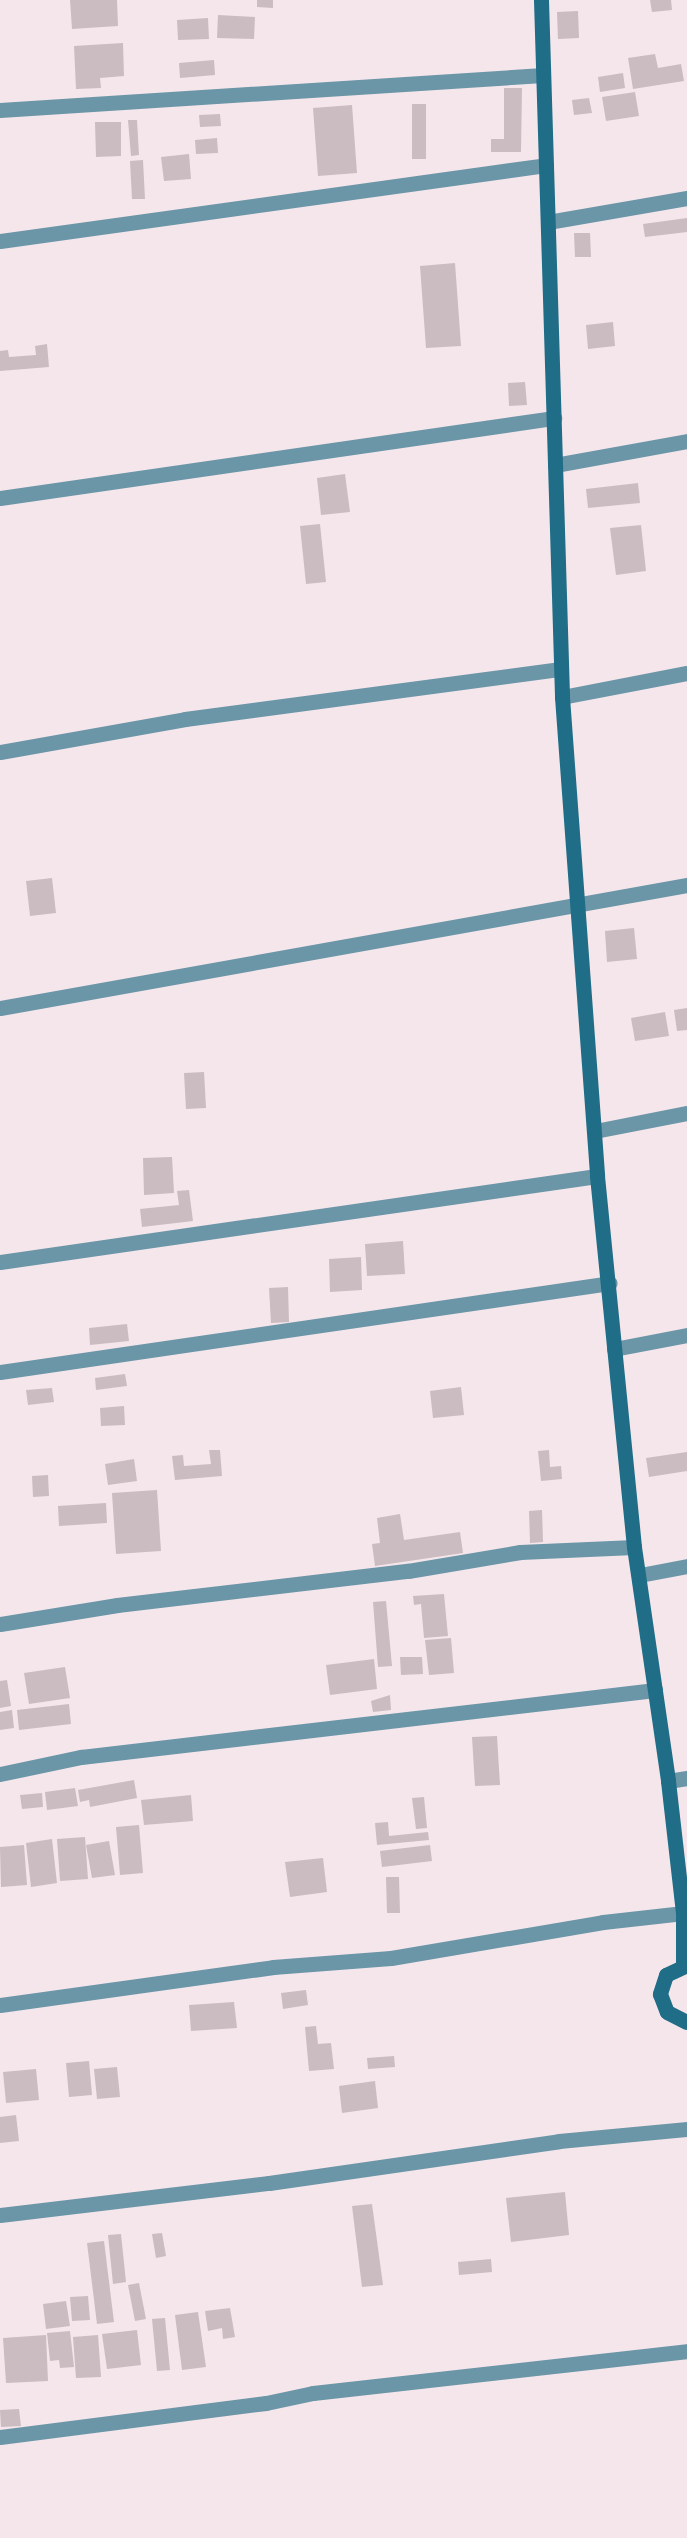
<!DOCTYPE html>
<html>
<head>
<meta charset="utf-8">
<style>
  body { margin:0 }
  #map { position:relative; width:687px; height:2538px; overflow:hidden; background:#f5e6eb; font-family:"Exo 2",sans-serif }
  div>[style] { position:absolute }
  .building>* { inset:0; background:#cbbcc1 }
  .street>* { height:15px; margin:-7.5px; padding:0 7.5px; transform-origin:7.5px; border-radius:7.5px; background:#6a96a7 }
  .secondary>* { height:15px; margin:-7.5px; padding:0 7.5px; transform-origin:7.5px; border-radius:7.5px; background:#1f6d86 }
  span { translate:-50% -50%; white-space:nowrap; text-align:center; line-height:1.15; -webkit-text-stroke:5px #fff; paint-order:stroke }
</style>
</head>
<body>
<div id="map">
  <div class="building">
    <i style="clip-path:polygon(70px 0,117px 0,118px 26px,72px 29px)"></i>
    <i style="clip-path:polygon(257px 0,273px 0,273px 8px,257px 7px)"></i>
    <i style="clip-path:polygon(650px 0,671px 0,672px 10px,652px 12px)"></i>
    <i style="clip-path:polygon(578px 11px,579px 38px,558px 39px,557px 12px)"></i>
    <i style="clip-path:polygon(218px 15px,255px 17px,254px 39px,217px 38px)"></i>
    <i style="clip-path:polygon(208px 18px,209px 39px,178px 40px,177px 20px)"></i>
    <i style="clip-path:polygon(123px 43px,124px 76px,100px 78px,101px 88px,76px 89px,74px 46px)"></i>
    <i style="clip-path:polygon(655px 54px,658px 68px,681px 64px,684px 81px,633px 89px,628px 58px)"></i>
    <i style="clip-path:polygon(214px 60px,215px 75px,180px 78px,179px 63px)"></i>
    <i style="clip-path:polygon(623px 73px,625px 88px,600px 92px,598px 77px)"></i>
    <i style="clip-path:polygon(504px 88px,522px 88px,521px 152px,491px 152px,491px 139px,504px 139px)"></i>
    <i style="clip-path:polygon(635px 92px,639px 116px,606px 121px,602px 97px)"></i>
    <i style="clip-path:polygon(589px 98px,592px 113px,574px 115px,572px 100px)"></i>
    <i style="clip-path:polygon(412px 104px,426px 104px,426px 159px,412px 159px)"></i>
    <i style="clip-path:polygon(352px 105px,357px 173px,318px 176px,313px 108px)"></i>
    <i style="clip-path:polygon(220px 114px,221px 126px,200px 127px,199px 115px)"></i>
    <i style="clip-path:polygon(128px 120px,137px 120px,139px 155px,131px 156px)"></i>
    <i style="clip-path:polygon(95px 122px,121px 122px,121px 156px,96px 157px)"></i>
    <i style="clip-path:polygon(217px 138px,218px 153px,196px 154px,195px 140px)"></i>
    <i style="clip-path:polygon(189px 154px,191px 179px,164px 181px,161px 157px)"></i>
    <i style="clip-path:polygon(143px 160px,145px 199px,132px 199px,130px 161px)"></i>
    <i style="clip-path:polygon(687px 218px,687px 232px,645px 237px,643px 224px)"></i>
    <i style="clip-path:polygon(574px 233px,590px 233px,591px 257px,575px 257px)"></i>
    <i style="clip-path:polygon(455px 263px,461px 346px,426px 348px,420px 266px)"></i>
    <i style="clip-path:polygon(613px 322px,615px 346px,588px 349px,586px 325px)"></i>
    <i style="clip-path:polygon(47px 344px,49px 367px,0 371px,0 351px,8px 350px,9px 357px,36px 355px,35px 346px)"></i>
    <i style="clip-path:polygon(525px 382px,527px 405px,509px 406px,508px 383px)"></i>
    <i style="clip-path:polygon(345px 474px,350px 512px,321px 515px,317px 478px)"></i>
    <i style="clip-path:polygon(638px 483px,640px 503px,588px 508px,586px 489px)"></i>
    <i style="clip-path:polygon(320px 524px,326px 582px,306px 584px,300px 526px)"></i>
    <i style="clip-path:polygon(641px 525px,646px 571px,616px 575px,610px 528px)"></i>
    <i style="clip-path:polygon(52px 878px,56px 913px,30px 916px,26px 881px)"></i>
    <i style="clip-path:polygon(634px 928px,637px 959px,607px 962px,605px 931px)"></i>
    <i style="clip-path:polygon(687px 1008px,687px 1030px,677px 1031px,674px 1010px)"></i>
    <i style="clip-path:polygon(665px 1012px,669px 1036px,635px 1041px,631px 1018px)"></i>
    <i style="clip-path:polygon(204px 1072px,206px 1108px,186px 1109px,184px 1073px)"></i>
    <i style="clip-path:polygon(172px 1157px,174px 1193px,144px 1195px,143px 1158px)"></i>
    <i style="clip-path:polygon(189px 1190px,193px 1221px,142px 1227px,140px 1209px,179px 1205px,177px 1191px)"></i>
    <i style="clip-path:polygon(403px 1241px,405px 1274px,367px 1276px,365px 1244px)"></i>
    <i style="clip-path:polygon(361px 1257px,362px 1290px,330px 1292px,329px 1259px)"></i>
    <i style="clip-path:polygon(288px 1287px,289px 1322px,271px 1323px,269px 1288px)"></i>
    <i style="clip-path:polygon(127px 1324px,129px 1341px,90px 1345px,89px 1328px)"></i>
    <i style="clip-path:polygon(125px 1374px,127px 1386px,96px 1390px,95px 1378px)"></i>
    <i style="clip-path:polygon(461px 1387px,464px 1415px,433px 1418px,430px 1391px)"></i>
    <i style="clip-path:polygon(52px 1388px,54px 1402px,28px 1405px,26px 1390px)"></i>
    <i style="clip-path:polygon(124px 1406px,125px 1425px,101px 1426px,100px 1408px)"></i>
    <i style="clip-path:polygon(209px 1450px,220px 1450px,222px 1476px,175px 1480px,172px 1456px,183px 1455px,184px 1466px,211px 1464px)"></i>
    <i style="clip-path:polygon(549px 1450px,550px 1467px,561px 1466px,562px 1479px,541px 1481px,538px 1451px)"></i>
    <i style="clip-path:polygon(687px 1452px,687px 1471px,649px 1477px,646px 1458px)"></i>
    <i style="clip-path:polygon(134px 1459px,137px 1481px,108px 1485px,105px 1464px)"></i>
    <i style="clip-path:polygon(48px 1475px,49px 1496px,33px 1497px,32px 1476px)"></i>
    <i style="clip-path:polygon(157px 1490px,161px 1551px,116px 1554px,112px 1493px)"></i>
    <i style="clip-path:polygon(106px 1503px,107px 1523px,59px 1526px,58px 1506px)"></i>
    <i style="clip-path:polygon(542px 1510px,543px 1542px,530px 1543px,529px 1511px)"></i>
    <i style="clip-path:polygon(400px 1514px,404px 1540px,460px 1532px,463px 1553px,375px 1566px,372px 1544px,380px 1543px,377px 1518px)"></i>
    <i style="clip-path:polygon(444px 1594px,448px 1636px,424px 1638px,421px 1604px,414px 1605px,413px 1596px)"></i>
    <i style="clip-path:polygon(386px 1601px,392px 1666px,378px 1667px,373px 1602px)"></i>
    <i style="clip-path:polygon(451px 1638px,454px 1673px,429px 1675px,425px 1640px)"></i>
    <i style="clip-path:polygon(400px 1657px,422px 1657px,423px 1674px,401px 1675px)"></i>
    <i style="clip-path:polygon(374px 1659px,377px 1689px,330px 1695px,326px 1665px)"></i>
    <i style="clip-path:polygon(65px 1667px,70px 1698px,29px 1704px,24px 1673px)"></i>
    <i style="clip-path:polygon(7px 1680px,11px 1706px,0 1708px,0 1681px)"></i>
    <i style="clip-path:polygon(390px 1695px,391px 1710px,373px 1712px,371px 1701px)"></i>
    <i style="clip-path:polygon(69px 1704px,71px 1724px,19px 1730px,17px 1710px)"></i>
    <i style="clip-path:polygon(12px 1710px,14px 1728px,0 1730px,0 1712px)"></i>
    <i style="clip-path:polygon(497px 1736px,500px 1785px,475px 1786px,472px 1737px)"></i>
    <i style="clip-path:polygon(134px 1780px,137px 1798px,90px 1807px,89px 1800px,80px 1802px,78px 1790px)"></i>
    <i style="clip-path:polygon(75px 1788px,78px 1806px,47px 1810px,45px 1792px)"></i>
    <i style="clip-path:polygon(42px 1793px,43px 1807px,22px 1809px,20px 1795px)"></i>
    <i style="clip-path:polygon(191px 1795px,193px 1821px,144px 1825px,141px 1800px)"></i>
    <i style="clip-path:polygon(424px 1797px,427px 1828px,416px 1829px,412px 1798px)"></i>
    <i style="clip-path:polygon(388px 1822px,389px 1836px,428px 1832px,429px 1840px,377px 1845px,375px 1823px)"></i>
    <i style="clip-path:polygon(139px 1825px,143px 1873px,120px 1875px,116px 1827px)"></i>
    <i style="clip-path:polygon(85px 1837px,88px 1879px,60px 1881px,57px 1839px)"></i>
    <i style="clip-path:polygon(52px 1839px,57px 1883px,31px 1887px,26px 1843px)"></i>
    <i style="clip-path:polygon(109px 1841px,115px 1875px,92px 1878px,86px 1845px)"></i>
    <i style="clip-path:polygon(24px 1845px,27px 1885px,1px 1887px,0 1847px)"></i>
    <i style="clip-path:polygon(430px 1845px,432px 1861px,382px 1867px,380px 1851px)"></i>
    <i style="clip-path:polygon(323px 1858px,327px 1892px,290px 1897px,285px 1862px)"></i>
    <i style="clip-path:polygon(386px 1877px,399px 1877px,400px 1913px,387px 1913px)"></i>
    <i style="clip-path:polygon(306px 1990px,308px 2005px,283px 2009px,281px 1993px)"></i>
    <i style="clip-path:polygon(234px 2002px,237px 2028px,191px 2031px,189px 2005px)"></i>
    <i style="clip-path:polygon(316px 2026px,318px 2044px,331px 2043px,334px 2069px,309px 2071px,305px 2027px)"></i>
    <i style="clip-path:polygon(394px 2056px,395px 2067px,368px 2069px,367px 2058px)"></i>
    <i style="clip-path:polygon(89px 2061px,92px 2095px,69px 2097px,66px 2063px)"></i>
    <i style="clip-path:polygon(117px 2067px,120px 2097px,97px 2099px,94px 2069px)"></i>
    <i style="clip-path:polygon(36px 2069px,39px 2100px,6px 2103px,3px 2072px)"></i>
    <i style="clip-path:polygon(375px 2081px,378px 2108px,342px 2113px,339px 2086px)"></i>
    <i style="clip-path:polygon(16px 2115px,19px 2141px,0 2143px,0 2117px)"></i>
    <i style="clip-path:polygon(565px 2192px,569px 2235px,511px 2242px,506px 2198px)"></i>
    <i style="clip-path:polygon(372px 2204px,383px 2285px,362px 2287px,352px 2206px)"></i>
    <i style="clip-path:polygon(162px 2233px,166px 2256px,156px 2258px,152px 2234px)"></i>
    <i style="clip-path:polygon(121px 2234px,126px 2282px,113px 2284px,108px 2235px)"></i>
    <i style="clip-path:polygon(104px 2241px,114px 2322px,97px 2324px,87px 2243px)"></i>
    <i style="clip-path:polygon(491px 2259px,492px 2272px,459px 2275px,458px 2262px)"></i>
    <i style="clip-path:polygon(139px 2283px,146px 2319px,135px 2321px,128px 2285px)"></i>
    <i style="clip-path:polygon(88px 2296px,90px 2320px,72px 2321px,70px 2297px)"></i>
    <i style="clip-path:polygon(66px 2301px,70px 2326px,46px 2329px,43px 2304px)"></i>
    <i style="clip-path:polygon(230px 2308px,235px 2337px,223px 2339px,222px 2328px,208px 2331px,205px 2311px)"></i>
    <i style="clip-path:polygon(198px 2312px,206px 2367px,182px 2370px,175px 2315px)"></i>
    <i style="clip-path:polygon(165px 2318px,170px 2370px,157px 2371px,152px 2319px)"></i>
    <i style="clip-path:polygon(137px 2330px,141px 2365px,107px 2369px,102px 2334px)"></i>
    <i style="clip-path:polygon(70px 2331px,74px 2367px,60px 2368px,59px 2360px,50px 2361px,47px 2333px)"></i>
    <i style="clip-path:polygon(46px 2335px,48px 2381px,6px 2383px,3px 2338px)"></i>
    <i style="clip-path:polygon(98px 2335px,101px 2377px,76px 2378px,73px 2337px)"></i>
    <i style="clip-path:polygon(19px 2409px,21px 2426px,1px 2427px,0 2410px)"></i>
  </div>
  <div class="street">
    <i style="left:0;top:110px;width:544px;rotate:-3.69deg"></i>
    <i style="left:548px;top:222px;width:141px;rotate:-9.8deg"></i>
    <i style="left:0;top:241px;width:551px;rotate:-7.92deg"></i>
    <i style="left:555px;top:465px;width:134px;rotate:-10.3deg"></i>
    <i style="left:0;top:498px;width:560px;rotate:-8.22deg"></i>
    <i style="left:562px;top:697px;width:127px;rotate:-10.9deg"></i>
    <i style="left:0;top:752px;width:188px;rotate:-10.1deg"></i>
    <i style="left:185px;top:719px;width:379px;rotate:-7.6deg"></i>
    <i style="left:0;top:1008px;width:698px;rotate:-10.15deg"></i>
    <i style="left:595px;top:1131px;width:94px;rotate:-11.1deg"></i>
    <i style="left:0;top:1262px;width:603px;rotate:-8.2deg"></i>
    <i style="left:614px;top:1349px;width:74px;rotate:-10.9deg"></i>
    <i style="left:0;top:1372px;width:616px;rotate:-8.3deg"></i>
    <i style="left:640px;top:1575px;width:48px;rotate:-10.8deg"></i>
    <i style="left:0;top:1624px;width:119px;rotate:-9.2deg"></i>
    <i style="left:117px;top:1605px;width:293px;rotate:-6.7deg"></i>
    <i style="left:408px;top:1571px;width:114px;rotate:-9.6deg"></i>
    <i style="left:520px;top:1552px;width:114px;rotate:-2.5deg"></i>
    <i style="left:0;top:1774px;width:83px;rotate:-11.9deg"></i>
    <i style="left:81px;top:1757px;width:578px;rotate:-6.66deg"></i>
    <i style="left:668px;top:1781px;width:19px;rotate:-9deg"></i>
    <i style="left:0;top:2005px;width:276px;rotate:-7.9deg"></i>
    <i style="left:273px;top:1967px;width:118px;rotate:-4.4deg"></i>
    <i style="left:391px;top:1958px;width:215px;rotate:-9.6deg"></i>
    <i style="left:603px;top:1922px;width:81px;rotate:-6.4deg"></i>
    <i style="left:0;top:2215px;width:271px;rotate:-6.8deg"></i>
    <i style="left:269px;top:2183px;width:293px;rotate:-8.2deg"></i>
    <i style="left:559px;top:2141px;width:129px;rotate:-5.4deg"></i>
    <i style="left:0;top:2437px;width:268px;rotate:-7.3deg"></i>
    <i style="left:266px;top:2403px;width:48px;rotate:-12deg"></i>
    <i style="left:313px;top:2393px;width:376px;rotate:-6.4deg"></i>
  </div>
  <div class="secondary">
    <i style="left:541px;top:0;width:697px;rotate:88.27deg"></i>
    <i style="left:562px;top:697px;width:480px;rotate:85.8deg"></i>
    <i style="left:597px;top:1176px;width:373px;rotate:84.3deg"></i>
    <i style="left:634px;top:1547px;width:236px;rotate:81.7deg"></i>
    <i style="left:668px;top:1781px;width:133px;rotate:83.5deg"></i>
    <i style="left:683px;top:1913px;width:52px;rotate:90deg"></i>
    <i style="left:687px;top:1965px;width:23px;rotate:155deg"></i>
    <i style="left:666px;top:1975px;width:20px;rotate:108deg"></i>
    <i style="left:660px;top:1994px;width:19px;rotate:69deg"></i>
    <i style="left:667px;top:2012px;width:22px;rotate:27deg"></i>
  </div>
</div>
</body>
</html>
